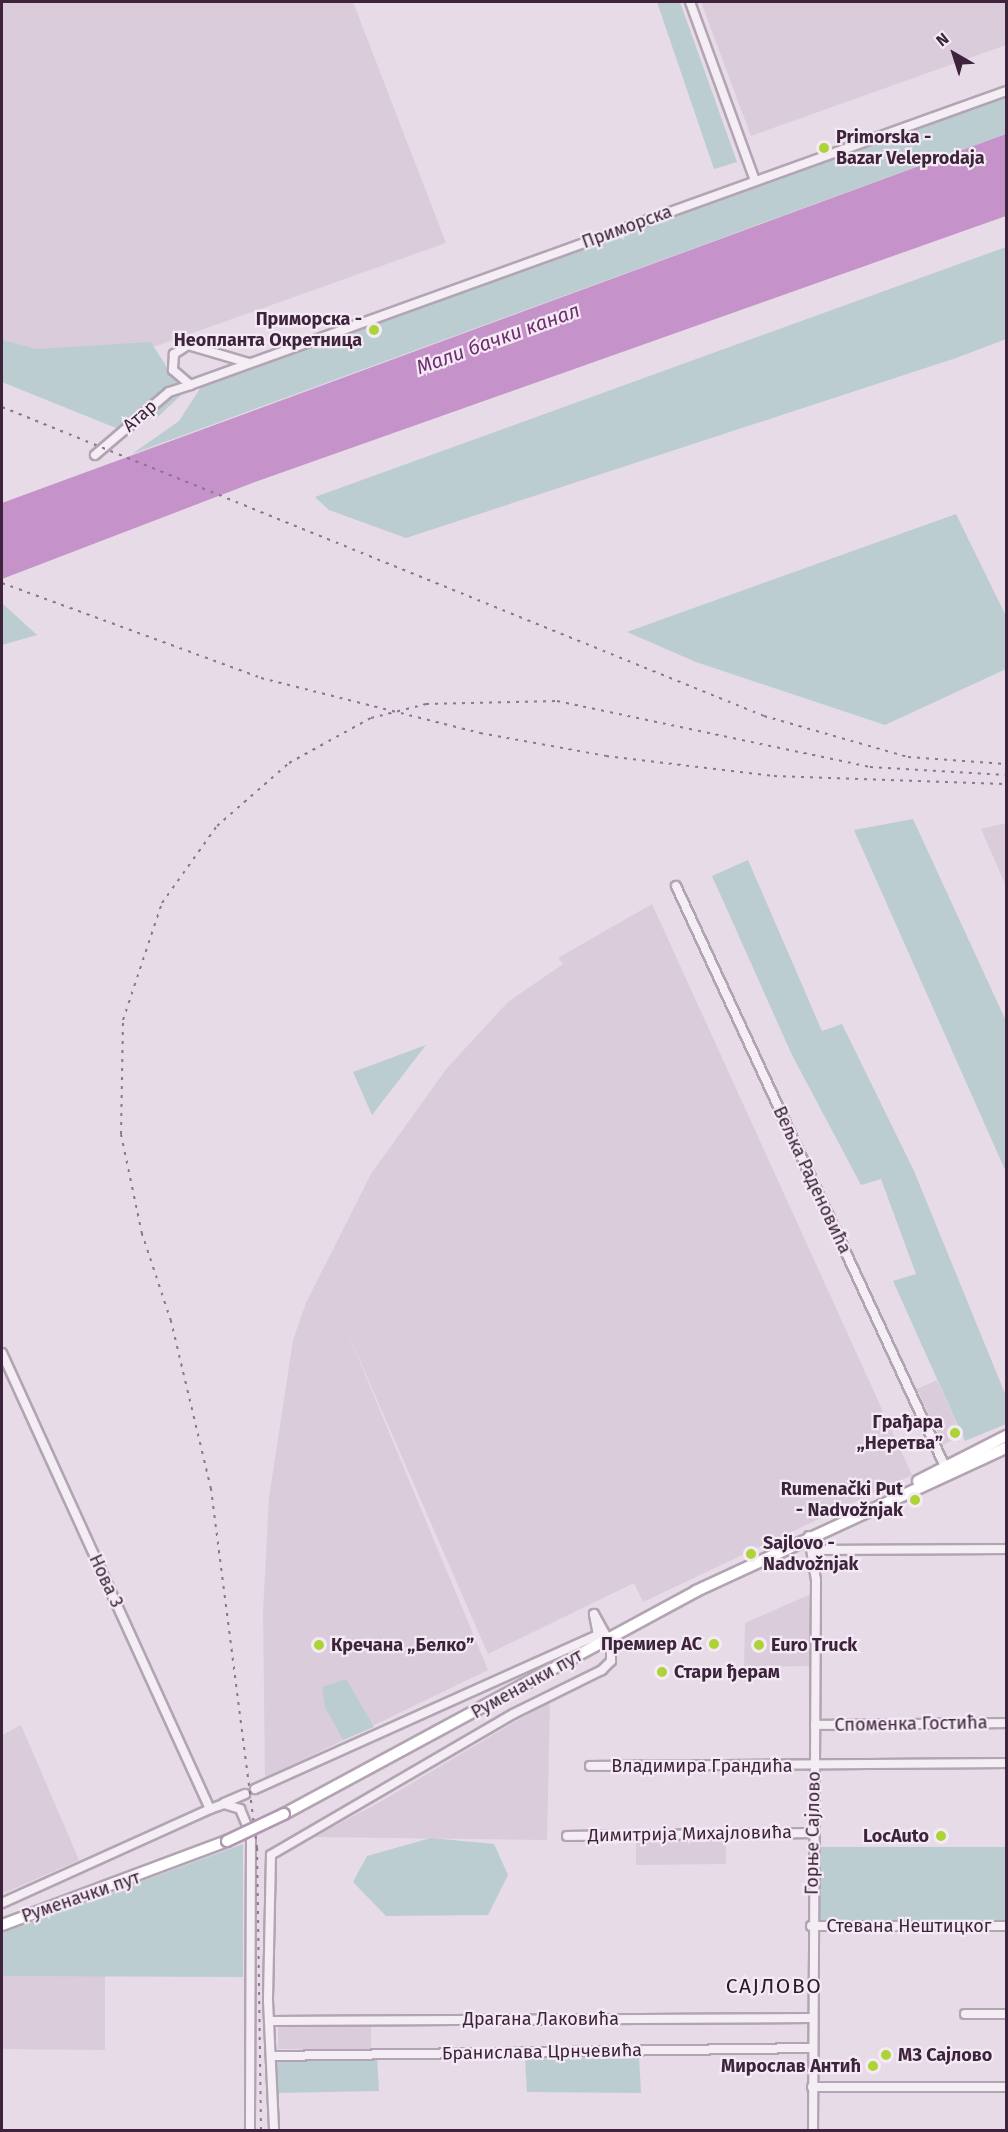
<!DOCTYPE html>
<html>
<head>
<meta charset="utf-8">
<style>
  body { margin:0 }
  #map { position:relative; width:1008px; height:2132px; overflow:hidden; background:#e6dbe6; font-family:"Fira Sans",sans-serif }
  div>[style] { position:absolute }
  .built>* { inset:0; background:#dbccdb }
  .green>* { inset:0; background:#bbcdd1 }
  .water>* { inset:0; background:#c593c9 }
  .roads { filter:drop-shadow(2px 0 #b3a4b3) drop-shadow(-2px 0 #b3a4b3) drop-shadow(0 2px #b3a4b3) drop-shadow(0 -2px #b3a4b3) }
  .minor>* { height:8px; margin:-4px; padding:0 4px; transform-origin:4px; border-radius:4px; background:#f4edf4 }
  .major>* { height:10px; margin:-5px; padding:0 5px; transform-origin:5px; border-radius:5px; background:#fff }
  .rail>* { height:2px; margin-top:-1px; transform-origin:0; background:repeating-linear-gradient(90deg,#907390 0 3px,transparent 0 9px) }
  .bridges { filter:drop-shadow(2px 0 #b299b2) drop-shadow(-2px 0 #b299b2) drop-shadow(0 2px #b299b2) drop-shadow(0 -2px #b299b2) }
  .major-bridge>* { height:10px; margin:-5px; padding:0 5px; transform-origin:5px; border-radius:5px; background:#fff }
  .dots>* { width:16px; height:16px; translate:-50% -50%; box-sizing:border-box; border:3px solid #f4eaf4; border-radius:50% }
  span { translate:-50% -50%; white-space:nowrap; text-align:center; line-height:1.15; -webkit-text-stroke:4.5px #f4eaf4; paint-order:stroke }
  .poi-label { font-size:18px; color:#3d243c; font-weight:700 }
  .left { translate:0 -50%; text-align:left }
  .right { translate:-100% -50%; text-align:right }
  .street-label { font-size:18px; color:#3d243c }
  .water-label { font-size:20px; color:#6f2d72; font-style:italic }
  .quarter-label { font-size:21px; color:#2d172b; letter-spacing:1.5px }
  .frame { position:absolute; inset:0; border:3px solid #3d243c; pointer-events:none }
  .north { position:absolute; left:924px; top:24px; width:60px; height:60px; -webkit-text-stroke:4px #f4eaf4; paint-order:stroke; rotate:321deg; font-size:16px; font-weight:700; line-height:24px; text-align:center; color:#3d243c }
  .north::after { content:''; display:block; margin:auto; width:21px; height:27px; background:#3d243c; clip-path:polygon(50% 0,100% 100%,50% 72%,0 100%) }
</style>
</head>
<body>
<div id="map">
  <div class="built">
    <i style="clip-path:polygon(2px 2px,353px 2px,446px 243px,156px 346px,96px 355px,2px 347px)"></i>
    <i style="clip-path:polygon(701px 2px,1006px 2px,1006px 45px,751px 136px)"></i>
    <i style="clip-path:polygon(1006px 823px,1006px 886px,981px 829px)"></i>
    <i style="clip-path:polygon(652px 904px,912px 1475px,643px 1602px,634px 1583px,488px 1654px,344px 1324px,488px 1670px,265px 1778px,263px 1612px,269px 1498px,293px 1340px,306px 1303px,371px 1174px,447px 1068px,508px 1002px,563px 964px,558px 958px)"></i>
    <i style="clip-path:polygon(937px 1380px,962px 1435px,943px 1445px,917px 1389px)"></i>
    <i style="clip-path:polygon(811px 1594px,812px 1666px,744px 1667px,745px 1623px)"></i>
    <i style="clip-path:polygon(550px 1701px,547px 1840px,314px 1837px,380px 1802px)"></i>
    <i style="clip-path:polygon(21px 1725px,79px 1860px,2px 1894px,2px 1735px)"></i>
    <i style="clip-path:polygon(726px 1834px,726px 1864px,636px 1865px,636px 1835px)"></i>
    <i style="clip-path:polygon(2px 1976px,105px 1976px,105px 2050px,2px 2049px)"></i>
    <i style="clip-path:polygon(278px 2026px,371px 2026px,371px 2050px,278px 2049px)"></i>
  </div>
  <div class="green">
    <i style="clip-path:polygon(657px 2px,680px 2px,737px 162px,714px 169px)"></i>
    <i style="clip-path:polygon(1006px 95px,1006px 134px,132px 454px,179px 421px,203px 384px)"></i>
    <i style="clip-path:polygon(1006px 247px,1006px 339px,956px 358px,406px 538px,329px 510px,315px 497px)"></i>
    <i style="clip-path:polygon(2px 340px,36px 349px,151px 342px,183px 393px,159px 416px,116px 428px,2px 382px)"></i>
    <i style="clip-path:polygon(956px 514px,1006px 616px,1006px 669px,885px 725px,696px 662px,627px 632px)"></i>
    <i style="clip-path:polygon(3px 604px,37px 635px,2px 645px)"></i>
    <i style="clip-path:polygon(913px 819px,1006px 1021px,1006px 1172px,854px 830px)"></i>
    <i style="clip-path:polygon(748px 860px,822px 1031px,842px 1024px,914px 1171px,1006px 1396px,1006px 1424px,965px 1441px,893px 1281px,916px 1274px,881px 1179px,861px 1185px,792px 1055px,712px 876px)"></i>
    <i style="clip-path:polygon(426px 1045px,372px 1115px,353px 1072px)"></i>
    <i style="clip-path:polygon(346px 1679px,374px 1727px,343px 1740px,325px 1707px,322px 1687px)"></i>
    <i style="clip-path:polygon(431px 1838px,494px 1844px,508px 1875px,488px 1915px,386px 1916px,353px 1882px,367px 1856px)"></i>
    <i style="clip-path:polygon(243px 1844px,243px 1977px,2px 1976px,2px 1933px)"></i>
    <i style="clip-path:polygon(816px 1847px,1006px 1847px,1006px 1921px,818px 1921px)"></i>
    <i style="clip-path:polygon(639px 2056px,641px 2093px,527px 2092px,525px 2058px)"></i>
    <i style="clip-path:polygon(377px 2057px,379px 2091px,277px 2093px,276px 2060px)"></i>
  </div>
  <div class="water">
    <i style="clip-path:polygon(1006px 134px,1006px 216px,255px 482px,2px 579px,2px 503px)"></i>
  </div>
  <div class="roads">
    <div class="minor">
      <i style="left:690px;top:2px;width:190px;rotate:70deg"></i>
      <i style="left:249px;top:363px;width:64px;rotate:-163.6deg"></i>
      <i style="left:188px;top:345px;width:17px;rotate:147deg"></i>
      <i style="left:174px;top:354px;width:16px;rotate:94deg"></i>
      <i style="left:173px;top:370px;width:23px;rotate:41deg"></i>
      <i style="left:190px;top:385px;width:867px;rotate:-19.81deg"></i>
      <i style="left:95px;top:455px;width:97px;rotate:-40.4deg"></i>
      <i style="left:169px;top:392px;width:22px;rotate:-18deg"></i>
      <i style="left:676px;top:886px;width:645px;rotate:65.14deg"></i>
      <i style="left:2px;top:1353px;width:501px;rotate:65.48deg"></i>
      <i style="left:809px;top:1536px;width:45px;rotate:81deg"></i>
      <i style="left:816px;top:1580px;width:550px;rotate:90.31deg"></i>
      <i style="left:814px;top:1550px;width:192px;rotate:-0.3deg"></i>
      <i style="left:815px;top:1725px;width:191px;rotate:-0.6deg"></i>
      <i style="left:590px;top:1766px;width:416px;rotate:-0.4deg"></i>
      <i style="left:255px;top:1789px;width:376px;rotate:-24.2deg"></i>
      <i style="left:598px;top:1635px;width:21px;rotate:-101deg"></i>
      <i style="left:594px;top:1614px;width:35px;rotate:61deg"></i>
      <i style="left:611px;top:1645px;width:16px;rotate:90deg"></i>
      <i style="left:611px;top:1661px;width:13px;rotate:135deg"></i>
      <i style="left:602px;top:1670px;width:99px;rotate:153.7deg"></i>
      <i style="left:513px;top:1714px;width:280px;rotate:149.8deg"></i>
      <i style="left:271px;top:1855px;width:146px;rotate:91.2deg"></i>
      <i style="left:268px;top:2001px;width:129px;rotate:87.3deg"></i>
      <i style="left:224px;top:1803px;width:23px;rotate:-23deg"></i>
      <i style="left:567px;top:1836px;width:246px;rotate:-0.7deg"></i>
      <i style="left:2px;top:1903px;width:228px;rotate:-24.3deg"></i>
      <i style="left:210px;top:1809px;width:15px;rotate:-20deg"></i>
      <i style="left:224px;top:1804px;width:17px;rotate:17deg"></i>
      <i style="left:240px;top:1809px;width:28px;rotate:67deg"></i>
      <i style="left:251px;top:1835px;width:295px;rotate:90.2deg"></i>
      <i style="left:811px;top:1926px;width:195px"></i>
      <i style="left:965px;top:2014px;width:41px"></i>
      <i style="left:271px;top:2021px;width:540px;rotate:-0.32deg"></i>
      <i style="left:272px;top:2056px;width:540px;rotate:-0.85deg"></i>
      <i style="left:812px;top:2087px;width:194px"></i>
    </div>
    <div class="major">
      <i style="left:918px;top:1481px;width:99px;rotate:-27.1deg"></i>
      <i style="left:284px;top:1814px;width:468px;rotate:-28.4deg"></i>
      <i style="left:696px;top:1591px;width:341px;rotate:-24.8deg"></i>
      <i style="left:2px;top:1925px;width:240px;rotate:-20.5deg"></i>
    </div>
  </div>
  <div class="rail">
    <i style="left:2px;top:407px;width:822px;rotate:22.07deg"></i>
    <i style="left:764px;top:716px;width:150px;rotate:15.9deg"></i>
    <i style="left:908px;top:757px;width:98px;rotate:4.1deg"></i>
    <i style="left:2px;top:583px;width:276px;rotate:20.1deg"></i>
    <i style="left:261px;top:678px;width:226px;rotate:14.1deg"></i>
    <i style="left:480px;top:733px;width:128px;rotate:10.3deg"></i>
    <i style="left:606px;top:756px;width:169px;rotate:6.8deg"></i>
    <i style="left:774px;top:776px;width:230px;rotate:2deg"></i>
    <i style="left:261px;top:2130px;width:282px;rotate:-90.8deg"></i>
    <i style="left:257px;top:1848px;width:362px;rotate:-97.3deg"></i>
    <i style="left:211px;top:1489px;width:173px;rotate:-103.4deg"></i>
    <i style="left:171px;top:1321px;width:92px;rotate:-108.4deg"></i>
    <i style="left:142px;top:1234px;width:102px;rotate:-101.9deg"></i>
    <i style="left:121px;top:1134px;width:114px;rotate:-89deg"></i>
    <i style="left:123px;top:1020px;width:123px;rotate:-71.6deg"></i>
    <i style="left:162px;top:903px;width:95px;rotate:-54.5deg"></i>
    <i style="left:217px;top:826px;width:96px;rotate:-41.2deg"></i>
    <i style="left:289px;top:763px;width:94px;rotate:-28.8deg"></i>
    <i style="left:371px;top:718px;width:57px;rotate:-14.3deg"></i>
    <i style="left:426px;top:704px;width:131px;rotate:-1.3deg"></i>
    <i style="left:557px;top:701px;width:320px;rotate:11.9deg"></i>
    <i style="left:870px;top:767px;width:136px;rotate:3.4deg"></i>
  </div>
  <div class="bridges">
    <div class="major-bridge">
      <i style="left:227px;top:1841px;width:63px;rotate:-25.3deg"></i>
    </div>
  </div>
  <div class="dots">
    <i style="left:824px;top:148px;background:#acd436"></i>
    <i style="left:374px;top:330px;background:#acd436"></i>
    <i style="left:955px;top:1433px;background:#acd436"></i>
    <i style="left:915px;top:1500px;background:#acd436"></i>
    <i style="left:751px;top:1554px;background:#acd436"></i>
    <i style="left:714px;top:1644px;background:#acd436"></i>
    <i style="left:319px;top:1645px;background:#acd436"></i>
    <i style="left:759px;top:1645px;background:#acd436"></i>
    <i style="left:662px;top:1672px;background:#acd436"></i>
    <i style="left:941px;top:1836px;background:#acd436"></i>
    <i style="left:886px;top:2055px;background:#acd436"></i>
    <i style="left:873px;top:2066px;background:#acd436"></i>
  </div>
  <div class="poi-label">
    <span class="left" style="left:836px;top:148px">Primorska -<br>Bazar Veleprodaja</span>
    <span class="right" style="left:362px;top:330px">Приморска -<br>Неопланта Окретница</span>
    <span class="right" style="left:943px;top:1433px">Грађара<br>„Неретва”</span>
    <span class="right" style="left:903px;top:1500px">Rumenački Put<br>- Nadvožnjak</span>
    <span class="left" style="left:763px;top:1554px">Sajlovo -<br>Nadvožnjak</span>
    <span class="right" style="left:702px;top:1644px">Премиер АС</span>
    <span class="left" style="left:331px;top:1645px">Кречана „Белко”</span>
    <span class="left" style="left:771px;top:1645px">Euro Truck</span>
    <span class="left" style="left:674px;top:1672px">Стари ђерам</span>
    <span class="right" style="left:929px;top:1836px">LocAuto</span>
    <span class="left" style="left:898px;top:2055px">МЗ Сајлово</span>
    <span class="right" style="left:861px;top:2066px">Мирослав Антић</span>
  </div>
  <div class="street-label">
    <span style="left:627px;top:227px;rotate:-20deg">Приморска</span>
    <span style="left:140px;top:416px;rotate:-41deg">Атар</span>
    <span style="left:812px;top:1180px;rotate:65deg">Вељка Раденовића</span>
    <span style="left:106px;top:1581px;rotate:65deg">Нова 3</span>
    <span style="left:527px;top:1684px;rotate:-29deg">Руменачки пут</span>
    <span style="left:911px;top:1724px;rotate:-1deg">Споменка Гостића</span>
    <span style="left:702px;top:1766px">Владимира Грандића</span>
    <span style="left:813px;top:1833px;rotate:-89deg">Горње Сајлово</span>
    <span style="left:690px;top:1834px;rotate:-1deg">Димитрија Михајловића</span>
    <span style="left:81px;top:1897px;rotate:-19deg">Руменачки пут</span>
    <span style="left:909px;top:1926px">Стевана Нештицког</span>
    <span style="left:541px;top:2019px">Драгана Лаковића</span>
    <span style="left:542px;top:2052px;rotate:-1deg">Бранислава Црнчевића</span>
  </div>
  <div class="water-label">
    <span style="left:498px;top:339px;rotate:-20deg">Мали бачки канал</span>
  </div>
  <div class="quarter-label">
    <span style="left:774px;top:1986px">САЈЛОВО</span>
  </div>
  <div class="frame"></div>
  <div class="north">N</div>
</div>
</body>
</html>
